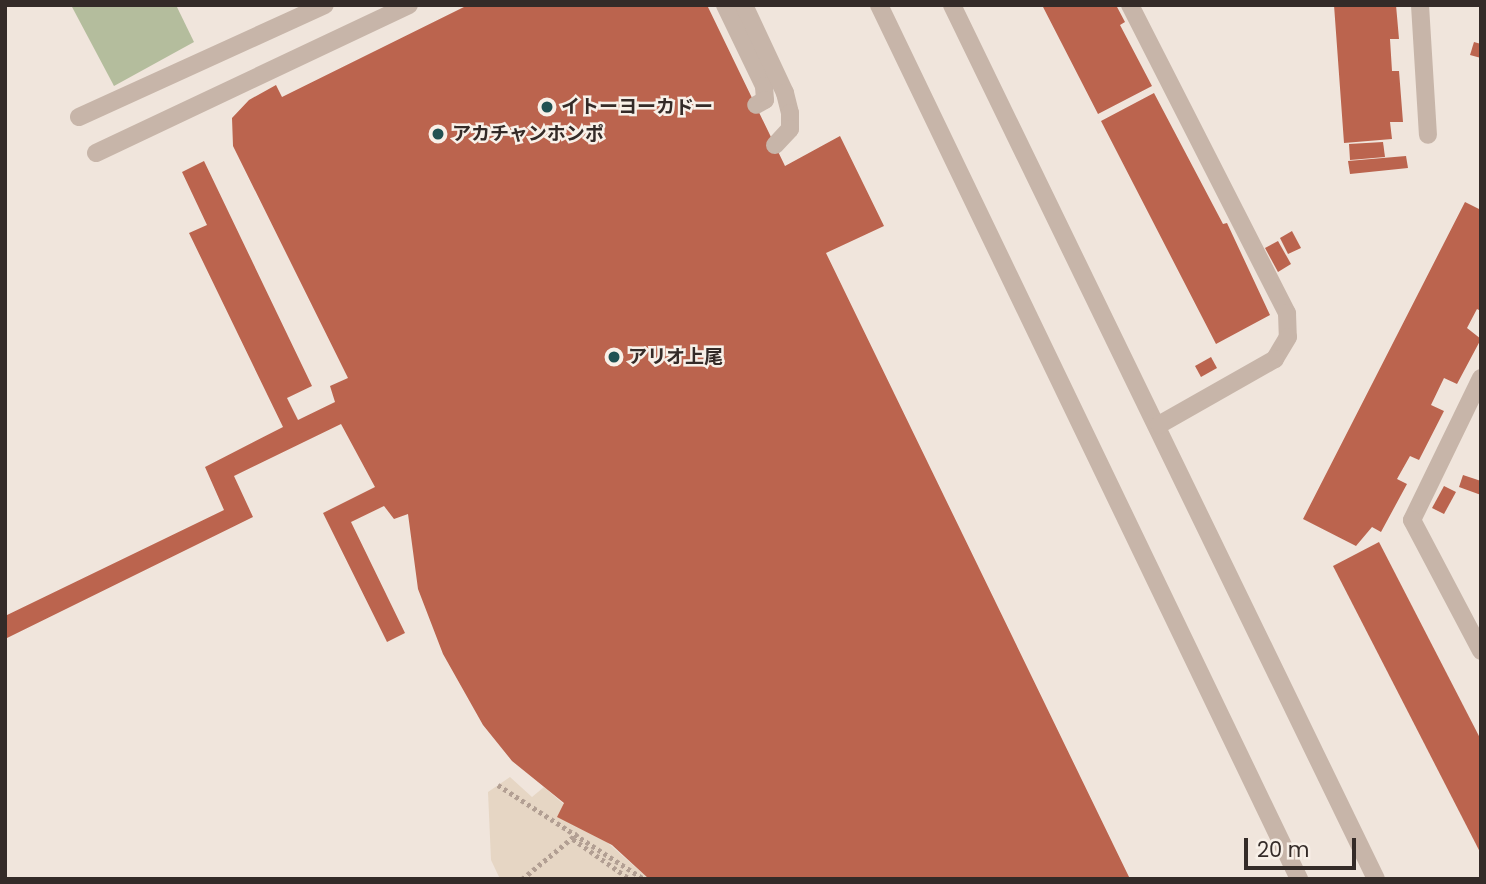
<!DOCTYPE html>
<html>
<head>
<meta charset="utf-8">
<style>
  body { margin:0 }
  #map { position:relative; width:1486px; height:884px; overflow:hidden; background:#f0e5dc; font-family:Poppins,"Noto Sans JP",sans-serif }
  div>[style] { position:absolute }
  .green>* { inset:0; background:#b4bd9d }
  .plaza>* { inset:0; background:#e6d6c4 }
  .building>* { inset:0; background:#bb644e }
  .path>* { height:4.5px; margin-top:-2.25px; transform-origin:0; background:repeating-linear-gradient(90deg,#b29f93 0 3.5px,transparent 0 7px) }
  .minor>* { height:18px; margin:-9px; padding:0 9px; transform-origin:9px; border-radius:9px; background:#c7b5a9 }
  .dots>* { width:19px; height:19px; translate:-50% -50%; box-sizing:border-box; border:4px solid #f8f0e8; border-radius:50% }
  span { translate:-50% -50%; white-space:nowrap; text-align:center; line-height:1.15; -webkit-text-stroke:5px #f8f0e8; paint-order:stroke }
  .poi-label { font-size:19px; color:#342b28; font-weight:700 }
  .left { translate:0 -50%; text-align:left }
  .frame { position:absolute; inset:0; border:7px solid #342b28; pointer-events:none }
  .scale { position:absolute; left:1244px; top:838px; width:112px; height:32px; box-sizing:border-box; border:4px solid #342b28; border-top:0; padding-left:9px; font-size:21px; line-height:24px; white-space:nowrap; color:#342b28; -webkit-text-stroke:5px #f8f0e8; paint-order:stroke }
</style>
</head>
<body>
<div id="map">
  <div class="green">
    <i style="clip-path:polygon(71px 5px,176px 5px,194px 42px,114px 86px)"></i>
  </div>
  <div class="plaza">
    <i style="clip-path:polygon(510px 777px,532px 797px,544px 787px,649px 879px,500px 879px,491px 860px,488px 792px)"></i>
  </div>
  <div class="building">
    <i style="clip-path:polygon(468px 5px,707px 5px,785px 166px,840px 136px,884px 226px,826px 253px,1130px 879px,649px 879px,612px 845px,557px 817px,564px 803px,512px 761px,483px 725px,443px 654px,418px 589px,408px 514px,394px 519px,384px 506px,351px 522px,405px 633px,387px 642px,323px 513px,375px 487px,341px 424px,234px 476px,253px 517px,5px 639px,5px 616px,224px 510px,205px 467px,283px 427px,189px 233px,207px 225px,182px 172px,204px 161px,312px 386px,287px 398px,298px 420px,335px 402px,330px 386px,348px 378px,233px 146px,232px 118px,249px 100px,276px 85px,282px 97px)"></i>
    <i style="clip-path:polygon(1042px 5px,1116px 5px,1125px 22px,1120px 25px,1152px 86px,1098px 114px)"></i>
    <i style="clip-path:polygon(1334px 5px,1396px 5px,1399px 39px,1390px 39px,1392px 71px,1399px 71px,1403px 122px,1390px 122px,1392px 139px,1344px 143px)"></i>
    <i style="clip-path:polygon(1474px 42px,1481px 44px,1481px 58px,1470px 55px)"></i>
    <i style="clip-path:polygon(1154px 93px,1223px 224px,1227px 223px,1270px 315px,1216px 344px,1101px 121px)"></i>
    <i style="clip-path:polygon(1383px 142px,1385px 157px,1350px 160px,1349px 144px)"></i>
    <i style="clip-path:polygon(1406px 156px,1408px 168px,1350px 174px,1348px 161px)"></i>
    <i style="clip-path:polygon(1465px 202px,1481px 210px,1481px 311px,1477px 309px,1467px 328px,1481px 339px,1457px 384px,1444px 378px,1431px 405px,1444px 411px,1419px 460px,1410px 456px,1397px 479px,1407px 484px,1381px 532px,1372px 527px,1356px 546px,1303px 519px)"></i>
    <i style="clip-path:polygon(1292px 231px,1301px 248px,1288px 254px,1280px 238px)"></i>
    <i style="clip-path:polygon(1278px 241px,1291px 264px,1278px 272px,1265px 248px)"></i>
    <i style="clip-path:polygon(1211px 357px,1217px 368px,1201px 377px,1195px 366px)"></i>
    <i style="clip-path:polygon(1463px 475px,1481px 481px,1481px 495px,1459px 487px)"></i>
    <i style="clip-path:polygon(1444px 486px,1456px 492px,1444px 514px,1432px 508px)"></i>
    <i style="clip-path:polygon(1379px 542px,1481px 740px,1481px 854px,1333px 566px)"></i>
  </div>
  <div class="path">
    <i style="left:498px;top:785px;width:174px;rotate:32.8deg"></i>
    <i style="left:573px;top:839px;width:70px;rotate:35.1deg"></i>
    <i style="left:522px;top:879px;width:72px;rotate:-39.4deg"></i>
  </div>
  <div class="minor">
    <i style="left:725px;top:5px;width:90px;rotate:64.3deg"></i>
    <i style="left:764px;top:86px;width:14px;rotate:86deg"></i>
    <i style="left:765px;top:100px;width:10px;rotate:151deg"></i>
    <i style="left:744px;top:5px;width:97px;rotate:65deg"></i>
    <i style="left:785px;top:93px;width:21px;rotate:76deg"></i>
    <i style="left:790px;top:113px;width:16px;rotate:90deg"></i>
    <i style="left:790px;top:129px;width:22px;rotate:133deg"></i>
    <i style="left:879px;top:5px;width:970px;rotate:64.33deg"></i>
    <i style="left:952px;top:5px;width:971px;rotate:64.12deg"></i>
    <i style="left:1130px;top:5px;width:346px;rotate:63deg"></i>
    <i style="left:1287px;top:313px;width:24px;rotate:88deg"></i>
    <i style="left:1288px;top:337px;width:26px;rotate:121deg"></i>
    <i style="left:1275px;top:359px;width:133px;rotate:150.4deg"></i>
    <i style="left:1420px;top:5px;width:130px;rotate:86.5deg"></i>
    <i style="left:79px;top:117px;width:270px;rotate:-24.5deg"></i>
    <i style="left:96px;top:153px;width:346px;rotate:-25.3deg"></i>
    <i style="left:1481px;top:378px;width:158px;rotate:115.9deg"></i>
    <i style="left:1412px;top:520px;width:148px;rotate:62.2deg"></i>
  </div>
  <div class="dots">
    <i style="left:547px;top:107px;background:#215152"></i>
    <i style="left:438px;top:134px;background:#215152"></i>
    <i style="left:614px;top:357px;background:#215152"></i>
  </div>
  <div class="poi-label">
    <span class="left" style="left:561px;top:107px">イトーヨーカドー</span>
    <span class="left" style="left:452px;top:134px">アカチャンホンポ</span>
    <span class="left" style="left:628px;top:357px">アリオ上尾</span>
  </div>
  <div class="frame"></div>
  <div class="scale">20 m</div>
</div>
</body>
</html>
